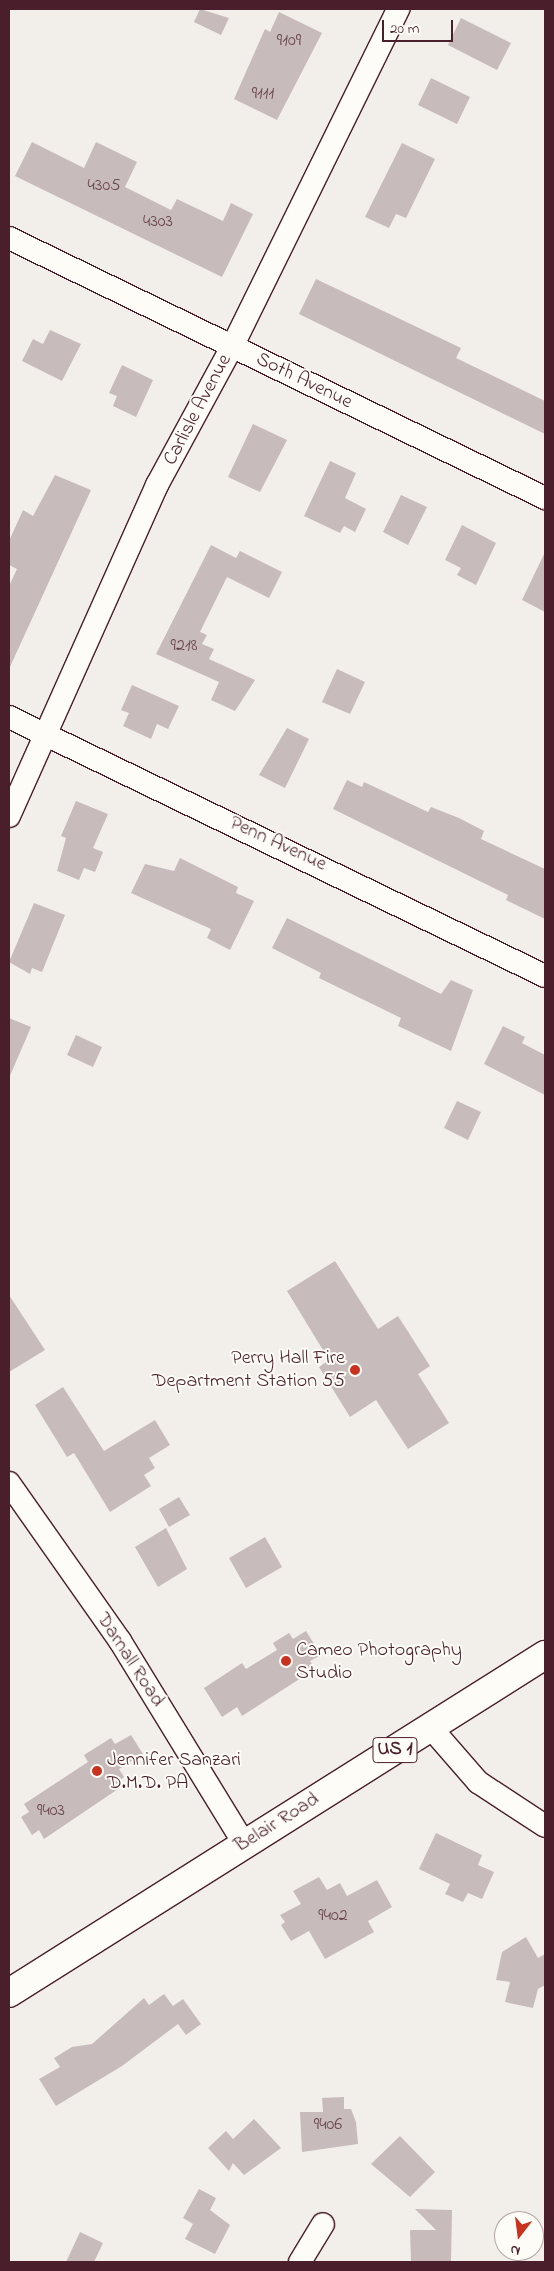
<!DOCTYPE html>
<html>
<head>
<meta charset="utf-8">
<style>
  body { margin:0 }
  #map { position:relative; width:554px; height:2271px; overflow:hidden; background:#f2efeb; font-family:"Indie Flower",sans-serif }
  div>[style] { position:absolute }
  .building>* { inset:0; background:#c8bbbb }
  .roads { filter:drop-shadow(1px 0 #4a1f2b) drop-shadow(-1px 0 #4a1f2b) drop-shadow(0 1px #4a1f2b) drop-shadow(0 -1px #4a1f2b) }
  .street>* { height:22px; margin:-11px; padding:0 11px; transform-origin:11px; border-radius:11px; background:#fdfcf7 }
  .highway>* { height:28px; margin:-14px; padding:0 14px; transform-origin:14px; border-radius:14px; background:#fdfcf7 }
  .dots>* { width:14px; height:14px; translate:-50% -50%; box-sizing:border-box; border:2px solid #fdfcf7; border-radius:50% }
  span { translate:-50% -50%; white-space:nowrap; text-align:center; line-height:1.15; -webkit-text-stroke:4px #fdfcf7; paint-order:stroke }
  .number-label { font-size:18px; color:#6a464f }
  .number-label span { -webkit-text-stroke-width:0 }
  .shield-label span { padding:1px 4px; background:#fdfcf7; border:1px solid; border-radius:4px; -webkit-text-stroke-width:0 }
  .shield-label { font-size:19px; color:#4a1f2b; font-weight:700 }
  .street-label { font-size:20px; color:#4a1f2b }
  .poi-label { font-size:20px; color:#4a1f2b }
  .right { translate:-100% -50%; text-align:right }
  .left { translate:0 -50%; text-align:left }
  .frame { position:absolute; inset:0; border:10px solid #4a1f2b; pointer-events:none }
  .north { position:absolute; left:494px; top:2211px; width:50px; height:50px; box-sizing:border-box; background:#fdfcf7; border:1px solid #b5a4a5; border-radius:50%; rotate:195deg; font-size:14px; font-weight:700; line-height:20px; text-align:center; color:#4a1f2b }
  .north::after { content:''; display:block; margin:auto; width:18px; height:22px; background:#c8321e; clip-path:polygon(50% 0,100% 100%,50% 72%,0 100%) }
  .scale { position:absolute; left:382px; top:20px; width:71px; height:22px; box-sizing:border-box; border:2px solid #4a1f2b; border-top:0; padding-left:6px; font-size:15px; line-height:18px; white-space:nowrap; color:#4a1f2b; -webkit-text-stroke:4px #fdfcf7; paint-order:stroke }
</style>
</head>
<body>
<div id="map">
  <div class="building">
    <i style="clip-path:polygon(200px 9px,229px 18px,221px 35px,194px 22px)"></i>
    <i style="clip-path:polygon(279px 12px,322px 33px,277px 120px,234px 99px,265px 29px,270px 32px)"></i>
    <i style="clip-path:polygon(461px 18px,511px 43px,497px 70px,448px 45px)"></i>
    <i style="clip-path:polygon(431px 78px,470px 97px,457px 124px,418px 105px)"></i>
    <i style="clip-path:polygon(32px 142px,84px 168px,96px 142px,137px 162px,125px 187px,171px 210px,177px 199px,223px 221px,231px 203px,253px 214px,222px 277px,15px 176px)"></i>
    <i style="clip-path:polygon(402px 143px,435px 159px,406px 218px,396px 214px,389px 228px,365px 217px)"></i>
    <i style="clip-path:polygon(316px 279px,461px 348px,456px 358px,545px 401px,545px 434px,299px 314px)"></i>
    <i style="clip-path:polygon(50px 330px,81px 344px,62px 381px,22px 361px,33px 339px,43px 344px)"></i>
    <i style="clip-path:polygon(122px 365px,153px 380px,136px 417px,113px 406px,117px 396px,109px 393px)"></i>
    <i style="clip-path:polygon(253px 424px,287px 440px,260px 492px,228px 477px)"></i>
    <i style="clip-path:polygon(330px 461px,356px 473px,345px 498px,366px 509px,355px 532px,344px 526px,340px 533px,304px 516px)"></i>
    <i style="clip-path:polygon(55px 475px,91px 490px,9px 669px,9px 586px,17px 569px,9px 565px,9px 541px,23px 510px,33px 516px)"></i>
    <i style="clip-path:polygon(401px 495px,427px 507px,408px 545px,383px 532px)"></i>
    <i style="clip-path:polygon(462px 525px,496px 543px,476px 585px,457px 575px,461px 568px,445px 560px)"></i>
    <i style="clip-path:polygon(211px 545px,236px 558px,240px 551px,282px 572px,269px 598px,227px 577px,200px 632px,207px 635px,202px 644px,214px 649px,209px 659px,255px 680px,235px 711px,211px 700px,219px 682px,156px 654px)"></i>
    <i style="clip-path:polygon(545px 552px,545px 612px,522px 600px)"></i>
    <i style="clip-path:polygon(337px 669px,365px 682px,350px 714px,322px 702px)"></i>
    <i style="clip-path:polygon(132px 685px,179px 706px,168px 729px,157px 724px,151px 739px,123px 726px,129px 713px,121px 710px)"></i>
    <i style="clip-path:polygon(287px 728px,309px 739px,285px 788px,259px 775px)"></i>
    <i style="clip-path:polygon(347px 780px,362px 787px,364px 782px,428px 812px,431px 807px,459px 818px,484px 831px,481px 839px,545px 869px,545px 919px,506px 900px,508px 895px,333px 809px)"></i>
    <i style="clip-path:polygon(76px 801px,108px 814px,93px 848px,103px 852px,95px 872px,84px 868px,79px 880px,57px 871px,66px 838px,61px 836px)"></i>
    <i style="clip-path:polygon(180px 858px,238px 887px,236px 893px,254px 901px,230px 950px,207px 938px,211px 929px,131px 893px,145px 864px,174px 871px)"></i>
    <i style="clip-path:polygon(34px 903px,65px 915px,42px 972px,32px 968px,30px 974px,9px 962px)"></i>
    <i style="clip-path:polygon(287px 918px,441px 994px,451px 980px,473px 990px,451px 1051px,398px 1026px,401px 1018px,319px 978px,321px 973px,272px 948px)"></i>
    <i style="clip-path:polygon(9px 1018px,31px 1027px,9px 1078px)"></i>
    <i style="clip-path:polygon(503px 1026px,525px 1037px,522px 1043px,545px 1055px,545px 1095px,484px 1064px)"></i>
    <i style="clip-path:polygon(76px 1035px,102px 1047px,93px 1067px,67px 1055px)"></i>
    <i style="clip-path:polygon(457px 1101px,481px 1112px,468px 1140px,444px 1128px)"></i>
    <i style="clip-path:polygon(335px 1261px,378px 1329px,398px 1316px,430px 1366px,418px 1374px,449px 1423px,408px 1449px,376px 1400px,350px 1417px,319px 1367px,329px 1360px,287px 1291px)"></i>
    <i style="clip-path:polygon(9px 1295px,45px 1350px,9px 1372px)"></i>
    <i style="clip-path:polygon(63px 1387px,104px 1451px,155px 1420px,170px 1445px,149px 1458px,155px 1468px,144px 1475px,151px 1486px,110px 1512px,74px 1453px,67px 1457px,35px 1405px)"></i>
    <i style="clip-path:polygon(179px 1497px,190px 1515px,169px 1527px,159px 1509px)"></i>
    <i style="clip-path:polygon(166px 1528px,187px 1569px,158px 1587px,135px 1547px)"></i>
    <i style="clip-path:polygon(265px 1537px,282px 1567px,246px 1588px,229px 1558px)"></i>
    <i style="clip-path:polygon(306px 1631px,321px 1655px,310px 1661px,315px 1669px,242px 1716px,237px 1707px,222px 1717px,204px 1688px,242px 1663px,246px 1669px,277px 1650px,273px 1643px,289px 1633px,293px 1639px)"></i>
    <i style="clip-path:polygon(131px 1735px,143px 1754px,119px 1769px,124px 1777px,118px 1782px,121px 1787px,44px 1839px,39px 1830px,32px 1835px,21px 1817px,29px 1812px,24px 1804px,88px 1762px,84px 1755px,111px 1738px,115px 1744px)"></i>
    <i style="clip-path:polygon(436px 1833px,482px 1855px,478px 1865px,494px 1872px,482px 1899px,468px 1893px,463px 1902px,445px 1894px,450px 1884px,419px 1869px)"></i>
    <i style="clip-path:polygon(319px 1877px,327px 1890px,340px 1883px,347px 1896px,377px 1880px,392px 1907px,368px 1921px,374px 1932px,325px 1959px,309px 1931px,291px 1941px,281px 1925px,285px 1922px,280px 1915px,301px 1904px,293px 1891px)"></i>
    <i style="clip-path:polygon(526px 1937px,538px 1958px,545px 1954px,545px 1985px,538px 1989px,533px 2008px,505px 2002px,510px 1982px,496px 1980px,502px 1952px)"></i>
    <i style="clip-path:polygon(164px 1994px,173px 2006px,183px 1999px,201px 2024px,186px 2035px,178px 2024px,122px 2066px,56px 2106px,39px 2079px,60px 2067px,54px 2058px,72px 2047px,92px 2044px,144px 1998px,149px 2005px)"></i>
    <i style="clip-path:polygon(344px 2097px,344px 2109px,351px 2109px,356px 2122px,358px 2144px,302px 2152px,300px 2112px,323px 2112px,322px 2098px)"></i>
    <i style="clip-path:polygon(254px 2119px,281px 2148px,244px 2175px,233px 2163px,229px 2171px,208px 2148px,226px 2131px,233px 2139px)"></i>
    <i style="clip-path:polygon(400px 2136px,435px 2172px,410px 2197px,371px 2164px)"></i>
    <i style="clip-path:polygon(199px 2189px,216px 2198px,210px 2210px,230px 2225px,215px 2254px,185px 2239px,193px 2224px,183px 2218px)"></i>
    <i style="clip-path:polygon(415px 2209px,452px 2210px,451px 2262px,411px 2262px,410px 2230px,436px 2230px)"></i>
    <i style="clip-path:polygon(80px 2232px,103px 2243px,94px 2262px,66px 2262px)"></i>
  </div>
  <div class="roads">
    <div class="street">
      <i style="left:9px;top:238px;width:596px;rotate:25.88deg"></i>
      <i style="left:9px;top:717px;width:595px;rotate:25.79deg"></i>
      <i style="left:9px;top:816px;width:363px;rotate:-65.9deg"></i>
      <i style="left:157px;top:485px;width:157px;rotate:-61.5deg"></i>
      <i style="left:232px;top:347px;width:377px;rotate:-63.8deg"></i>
      <i style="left:9px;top:1483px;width:193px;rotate:54.9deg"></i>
      <i style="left:120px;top:1641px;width:237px;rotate:58.5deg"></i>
      <i style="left:431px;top:1728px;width:72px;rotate:49deg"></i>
      <i style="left:478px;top:1782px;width:80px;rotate:33.3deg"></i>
      <i style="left:300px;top:2262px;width:44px;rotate:-58.8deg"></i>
    </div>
    <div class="highway">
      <i style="left:9px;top:1993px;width:634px;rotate:-32.24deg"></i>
    </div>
  </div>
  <div class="dots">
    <i style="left:355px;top:1370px;background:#c8321e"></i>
    <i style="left:286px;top:1661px;background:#c8321e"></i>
    <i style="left:97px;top:1771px;background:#c8321e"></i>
  </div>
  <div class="number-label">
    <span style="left:289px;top:41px">9109</span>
    <span style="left:263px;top:94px">9111</span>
    <span style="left:104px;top:186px">4305</span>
    <span style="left:158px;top:222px">4303</span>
    <span style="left:184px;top:646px">9218</span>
    <span style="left:51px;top:1811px">9403</span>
    <span style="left:333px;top:1916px">9402</span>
    <span style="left:328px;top:2125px">9406</span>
  </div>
  <div class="shield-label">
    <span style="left:395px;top:1750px">US 1</span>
  </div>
  <div class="street-label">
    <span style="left:304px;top:381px;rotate:26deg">Soth Avenue</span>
    <span style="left:198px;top:410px;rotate:-62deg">Carlisle Avenue</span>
    <span style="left:278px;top:844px;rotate:25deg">Penn Avenue</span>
    <span style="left:130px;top:1660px;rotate:57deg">Darnall Road</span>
    <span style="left:277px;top:1823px;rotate:-32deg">Belair Road</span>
  </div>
  <div class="poi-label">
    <span class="right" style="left:345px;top:1370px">Perry Hall Fire<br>Department Station 55</span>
    <span class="left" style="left:296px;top:1662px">Cameo Photography<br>Studio</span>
    <span class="left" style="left:107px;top:1772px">Jennifer Sanzari<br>D.M.D. PA</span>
  </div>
  <div class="frame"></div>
  <div class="north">N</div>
  <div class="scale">20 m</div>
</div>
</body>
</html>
